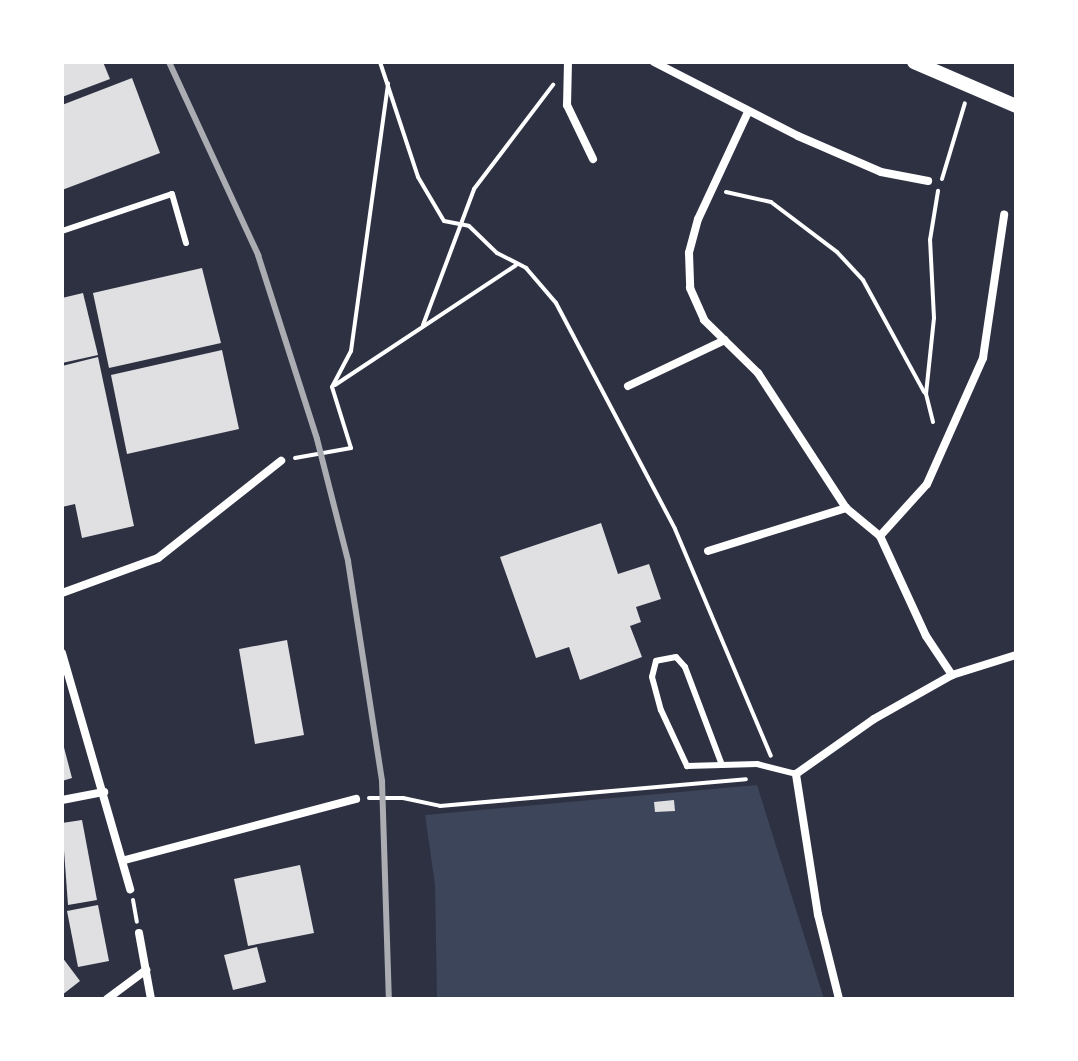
<!DOCTYPE html>
<html>
<head>
<meta charset="utf-8">
<style>
  body { margin:0 }
  #map { position:relative; width:1078px; height:1061px; overflow:hidden; background:#2d3142; font-family:Signika,sans-serif }
  div>[style] { position:absolute }
  .green>* { inset:0; background:#3c4559 }
  .building>* { inset:0; background:#e0e0e3 }
  .path>* { height:4px; margin:-2px; padding:0 2px; transform-origin:2px; border-radius:2px; background:#fff }
  .service>* { height:6px; margin:-3px; padding:0 3px; transform-origin:3px; border-radius:3px; background:#fff }
  .minor>* { height:8px; margin:-4px; padding:0 4px; transform-origin:4px; border-radius:4px; background:#fff }
  .tertiary>* { height:14px; margin:-7px; padding:0 7px; transform-origin:7px; border-radius:7px; background:#fff }
  .rail>* { height:6px; margin:-3px; padding:0 3px; transform-origin:3px; border-radius:3px; background:#abadb3 }
  span { translate:-50% -50%; white-space:nowrap; text-align:center; line-height:1.15; -webkit-text-stroke:8px #fff; paint-order:stroke }
  .frame { position:absolute; inset:0; border:64px solid #fff; pointer-events:none }
</style>
</head>
<body>
<div id="map">
  <div class="green">
    <i style="clip-path:polygon(757px 785px,824px 999px,437px 999px,435px 885px,425px 815px)"></i>
  </div>
  <div class="building">
    <i style="clip-path:polygon(62px 62px,103px 62px,110px 79px,62px 97px)"></i>
    <i style="clip-path:polygon(132px 78px,160px 153px,62px 190px,62px 105px)"></i>
    <i style="clip-path:polygon(202px 268px,221px 343px,109px 368px,93px 293px)"></i>
    <i style="clip-path:polygon(83px 293px,98px 355px,62px 363px,62px 298px)"></i>
    <i style="clip-path:polygon(222px 350px,239px 429px,127px 454px,111px 375px)"></i>
    <i style="clip-path:polygon(98px 357px,134px 526px,82px 538px,75px 504px,62px 507px,62px 366px)"></i>
    <i style="clip-path:polygon(601px 523px,618px 574px,649px 564px,661px 599px,636px 607px,641px 622px,630px 626px,642px 657px,580px 680px,569px 647px,536px 658px,500px 557px)"></i>
    <i style="clip-path:polygon(287px 640px,304px 735px,255px 744px,239px 649px)"></i>
    <i style="clip-path:polygon(62px 740px,72px 778px,62px 781px)"></i>
    <i style="clip-path:polygon(674px 800px,675px 811px,655px 812px,654px 802px)"></i>
    <i style="clip-path:polygon(82px 820px,97px 900px,68px 905px,62px 823px)"></i>
    <i style="clip-path:polygon(300px 865px,314px 933px,248px 946px,234px 879px)"></i>
    <i style="clip-path:polygon(98px 905px,109px 961px,78px 967px,67px 911px)"></i>
    <i style="clip-path:polygon(257px 947px,266px 982px,233px 990px,224px 955px)"></i>
    <i style="clip-path:polygon(62px 957px,80px 981px,62px 995px)"></i>
  </div>
  <div class="path">
    <i style="left:380px;top:62px;width:121px;rotate:71.7deg"></i>
    <i style="left:418px;top:177px;width:51px;rotate:59.4deg"></i>
    <i style="left:444px;top:221px;width:25px;rotate:11deg"></i>
    <i style="left:469px;top:226px;width:39px;rotate:44deg"></i>
    <i style="left:497px;top:253px;width:33px;rotate:27deg"></i>
    <i style="left:526px;top:268px;width:46px;rotate:49.4deg"></i>
    <i style="left:556px;top:303px;width:255px;rotate:62.2deg"></i>
    <i style="left:675px;top:529px;width:246px;rotate:67.1deg"></i>
    <i style="left:942px;top:179px;width:79px;rotate:-73.2deg"></i>
    <i style="left:726px;top:192px;width:46px;rotate:12.5deg"></i>
    <i style="left:771px;top:202px;width:83px;rotate:37.1deg"></i>
    <i style="left:837px;top:252px;width:38px;rotate:47deg"></i>
    <i style="left:863px;top:280px;width:128px;rotate:61.4deg"></i>
    <i style="left:423px;top:325px;width:145px;rotate:-69.4deg"></i>
    <i style="left:474px;top:189px;width:131px;rotate:-52.8deg"></i>
    <i style="left:335px;top:385px;width:217px;rotate:-33.5deg"></i>
    <i style="left:933px;top:422px;width:29px;rotate:-104deg"></i>
    <i style="left:926px;top:394px;width:76px;rotate:-84deg"></i>
    <i style="left:934px;top:318px;width:78px;rotate:-92.9deg"></i>
    <i style="left:930px;top:240px;width:50px;rotate:-80.7deg"></i>
    <i style="left:295px;top:458px;width:57px;rotate:-10.1deg"></i>
    <i style="left:351px;top:448px;width:64px;rotate:-107.3deg"></i>
    <i style="left:332px;top:387px;width:41px;rotate:-62.2deg"></i>
    <i style="left:351px;top:351px;width:270px;rotate:-82.1deg"></i>
    <i style="left:369px;top:798px;width:34px"></i>
    <i style="left:403px;top:798px;width:38px;rotate:12deg"></i>
    <i style="left:440px;top:806px;width:307px;rotate:-5deg"></i>
    <i style="left:133px;top:900px;width:22px;rotate:80deg"></i>
  </div>
  <div class="service">
    <i style="left:62px;top:231px;width:116px;rotate:-18.6deg"></i>
    <i style="left:172px;top:194px;width:51px;rotate:74.1deg"></i>
    <i style="left:722px;top:765px;width:105px;rotate:-110.7deg"></i>
    <i style="left:685px;top:667px;width:13px;rotate:-132deg"></i>
    <i style="left:676px;top:657px;width:20px;rotate:169deg"></i>
    <i style="left:656px;top:661px;width:16px;rotate:104deg"></i>
    <i style="left:652px;top:677px;width:34px;rotate:75deg"></i>
    <i style="left:661px;top:710px;width:62px;rotate:65.1deg"></i>
    <i style="left:687px;top:766px;width:70px;rotate:-1.6deg"></i>
    <i style="left:757px;top:764px;width:40px;rotate:14.4deg"></i>
  </div>
  <div class="minor">
    <i style="left:568px;top:62px;width:43px;rotate:91.3deg"></i>
    <i style="left:567px;top:105px;width:60px;rotate:64.3deg"></i>
    <i style="left:654px;top:62px;width:162px;rotate:27.2deg"></i>
    <i style="left:798px;top:136px;width:90px;rotate:23.4deg"></i>
    <i style="left:881px;top:172px;width:48px;rotate:10.8deg"></i>
    <i style="left:748px;top:112px;width:118px;rotate:115deg"></i>
    <i style="left:698px;top:219px;width:35px;rotate:105deg"></i>
    <i style="left:689px;top:253px;width:35px;rotate:88deg"></i>
    <i style="left:690px;top:288px;width:35px;rotate:66deg"></i>
    <i style="left:704px;top:320px;width:76px;rotate:44.5deg"></i>
    <i style="left:758px;top:373px;width:161px;rotate:56.9deg"></i>
    <i style="left:846px;top:508px;width:44px;rotate:39.5deg"></i>
    <i style="left:880px;top:536px;width:110px;rotate:65.3deg"></i>
    <i style="left:926px;top:636px;width:47px;rotate:56.3deg"></i>
    <i style="left:628px;top:386px;width:107px;rotate:-25.4deg"></i>
    <i style="left:880px;top:536px;width:70px;rotate:-47.9deg"></i>
    <i style="left:927px;top:484px;width:138px;rotate:-66deg"></i>
    <i style="left:983px;top:358px;width:145px;rotate:-81.6deg"></i>
    <i style="left:708px;top:551px;width:145px;rotate:-17.3deg"></i>
    <i style="left:62px;top:593px;width:102px;rotate:-20deg"></i>
    <i style="left:158px;top:558px;width:157px;rotate:-38.3deg"></i>
    <i style="left:62px;top:653px;width:246px;rotate:73.9deg"></i>
    <i style="left:62px;top:800px;width:43px;rotate:-10.8deg"></i>
    <i style="left:125px;top:860px;width:239px;rotate:-14.8deg"></i>
    <i style="left:139px;top:933px;width:67px;rotate:79.7deg"></i>
    <i style="left:107px;top:999px;width:49px;rotate:-36.6deg"></i>
    <i style="left:839px;top:999px;width:87px;rotate:-104deg"></i>
    <i style="left:818px;top:915px;width:143px;rotate:-98.9deg"></i>
    <i style="left:796px;top:774px;width:95px;rotate:-35.2deg"></i>
    <i style="left:874px;top:719px;width:90px;rotate:-29.4deg"></i>
    <i style="left:952px;top:675px;width:67px;rotate:-17.4deg"></i>
  </div>
  <div class="tertiary">
    <i style="left:914px;top:62px;width:111px;rotate:23.3deg"></i>
  </div>
  <div class="rail">
    <i style="left:169px;top:62px;width:213px;rotate:65.2deg"></i>
    <i style="left:258px;top:255px;width:193px;rotate:72.2deg"></i>
    <i style="left:317px;top:439px;width:126px;rotate:75.7deg"></i>
    <i style="left:348px;top:561px;width:223px;rotate:81.2deg"></i>
    <i style="left:382px;top:781px;width:218px;rotate:88.2deg"></i>
  </div>
  <div class="frame"></div>
</div>
</body>
</html>
